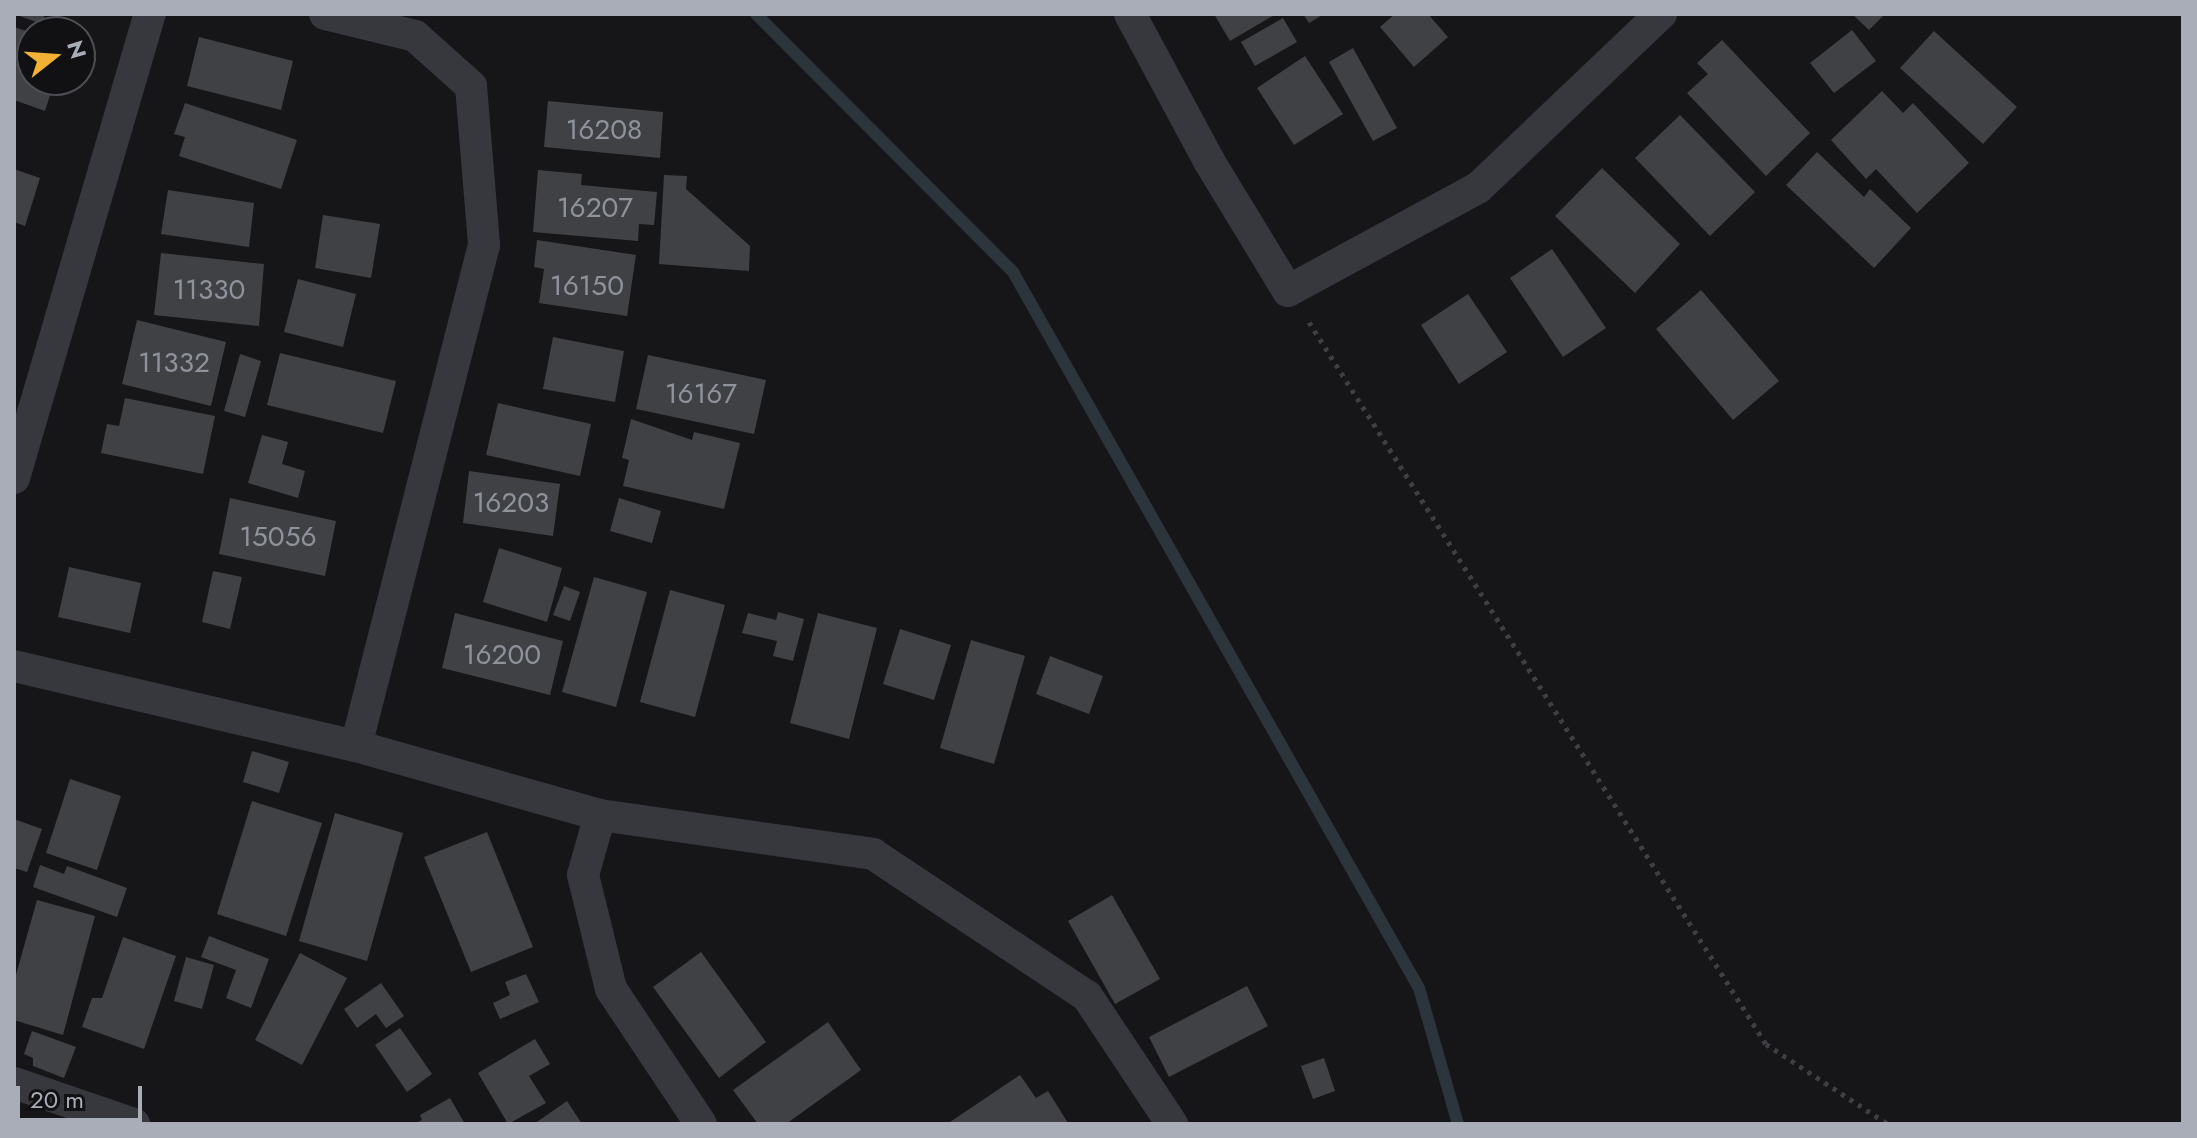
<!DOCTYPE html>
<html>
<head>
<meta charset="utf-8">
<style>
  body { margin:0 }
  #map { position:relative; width:2197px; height:1138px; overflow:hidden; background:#161618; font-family:Jost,sans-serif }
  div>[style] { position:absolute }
  .stream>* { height:12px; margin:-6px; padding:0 6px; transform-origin:6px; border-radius:6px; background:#2c353c }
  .building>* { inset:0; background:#404145 }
  .path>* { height:5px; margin-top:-2.5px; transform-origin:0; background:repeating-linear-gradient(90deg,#3d3f44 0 4px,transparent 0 10px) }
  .minor>* { height:32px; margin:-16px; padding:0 16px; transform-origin:16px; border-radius:16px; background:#37383d }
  span { translate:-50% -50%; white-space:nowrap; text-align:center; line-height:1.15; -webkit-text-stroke:6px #111113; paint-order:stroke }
  .number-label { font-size:28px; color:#8e929b }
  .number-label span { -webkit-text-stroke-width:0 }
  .frame { position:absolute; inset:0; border:16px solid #a8adb8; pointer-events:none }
  .north { position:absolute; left:16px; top:16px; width:80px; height:80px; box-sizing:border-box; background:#111113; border:2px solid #4d4f55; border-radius:50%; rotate:73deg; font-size:22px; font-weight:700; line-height:32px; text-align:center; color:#a8adb8 }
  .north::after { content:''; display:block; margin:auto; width:28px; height:36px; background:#f2b134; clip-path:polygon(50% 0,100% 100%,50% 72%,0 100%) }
  .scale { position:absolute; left:16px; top:1086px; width:126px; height:36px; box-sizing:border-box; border:4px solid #a8adb8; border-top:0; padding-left:10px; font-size:24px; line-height:28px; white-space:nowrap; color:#a8adb8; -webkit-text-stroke:6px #111113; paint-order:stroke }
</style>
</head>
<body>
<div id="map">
  <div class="stream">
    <i style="left:756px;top:14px;width:364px;rotate:45.1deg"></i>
    <i style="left:1013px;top:272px;width:823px;rotate:60.45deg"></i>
    <i style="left:1419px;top:988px;width:141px;rotate:74deg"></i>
  </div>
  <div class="building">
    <i style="clip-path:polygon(14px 14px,45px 14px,42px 24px)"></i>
    <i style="clip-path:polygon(1214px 14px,1276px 14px,1230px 41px)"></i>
    <i style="clip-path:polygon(1303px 14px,1324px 14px,1309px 23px)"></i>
    <i style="clip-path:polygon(1395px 14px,1428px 14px,1448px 37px,1414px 67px,1380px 27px)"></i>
    <i style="clip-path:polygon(1852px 14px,1885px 14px,1869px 30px)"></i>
    <i style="clip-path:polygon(1283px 18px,1297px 42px,1255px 66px,1241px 42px)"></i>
    <i style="clip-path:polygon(14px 27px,32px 33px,32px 80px,55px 80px,45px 111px,14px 100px)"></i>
    <i style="clip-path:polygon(1852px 30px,1876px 61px,1834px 93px,1810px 63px)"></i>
    <i style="clip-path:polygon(1934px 31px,2017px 107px,1983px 144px,1900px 68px)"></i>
    <i style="clip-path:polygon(199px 37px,293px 61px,281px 110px,187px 86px)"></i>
    <i style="clip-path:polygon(1722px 40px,1810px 133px,1766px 176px,1687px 93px,1708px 74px,1697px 63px)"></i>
    <i style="clip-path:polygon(1353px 48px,1397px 128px,1373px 141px,1329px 62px)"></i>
    <i style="clip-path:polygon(1305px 56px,1343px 114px,1294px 145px,1257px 88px)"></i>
    <i style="clip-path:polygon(1882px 91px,1903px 113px,1913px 103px,1969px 163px,1917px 213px,1876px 169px,1866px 179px,1831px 140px)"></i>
    <i style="clip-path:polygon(548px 101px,663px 112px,660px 158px,544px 147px)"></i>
    <i style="clip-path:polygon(185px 103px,297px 140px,281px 189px,179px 156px,185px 137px,174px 134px)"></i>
    <i style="clip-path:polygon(1680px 115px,1755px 192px,1710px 236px,1635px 158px)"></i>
    <i style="clip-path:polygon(1817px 152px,1864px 197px,1870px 189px,1911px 228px,1874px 268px,1786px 185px)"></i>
    <i style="clip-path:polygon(1602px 168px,1680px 244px,1635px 293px,1555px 216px)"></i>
    <i style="clip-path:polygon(14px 169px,40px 178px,25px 226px,14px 222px)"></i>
    <i style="clip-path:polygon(538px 170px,582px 174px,581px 185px,657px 192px,654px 225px,639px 224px,638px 241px,533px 232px)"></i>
    <i style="clip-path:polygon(664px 175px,687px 176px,686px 189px,750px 246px,749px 271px,659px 264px)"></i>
    <i style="clip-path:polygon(168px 190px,254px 203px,249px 247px,161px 234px)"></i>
    <i style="clip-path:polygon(323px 215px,380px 224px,371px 278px,315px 268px)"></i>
    <i style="clip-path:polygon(537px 240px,636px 255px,627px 316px,539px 303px,544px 269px,534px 267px)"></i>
    <i style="clip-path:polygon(1552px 249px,1606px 328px,1563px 357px,1510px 278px)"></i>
    <i style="clip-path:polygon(161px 253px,264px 264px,259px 326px,154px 315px)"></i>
    <i style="clip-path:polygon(298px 279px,356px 294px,343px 347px,284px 332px)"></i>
    <i style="clip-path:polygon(1701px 290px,1779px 381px,1733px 420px,1656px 329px)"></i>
    <i style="clip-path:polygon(1468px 294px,1507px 352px,1459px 384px,1421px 325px)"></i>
    <i style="clip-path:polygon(137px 320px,226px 342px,211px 406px,122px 384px)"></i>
    <i style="clip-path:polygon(553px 337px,624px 351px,615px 402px,543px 389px)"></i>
    <i style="clip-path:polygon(280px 353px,396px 381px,383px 433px,267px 405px)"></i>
    <i style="clip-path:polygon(240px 354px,261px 361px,245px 417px,224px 411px)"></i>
    <i style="clip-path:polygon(648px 355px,766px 380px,754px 434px,636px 409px)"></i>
    <i style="clip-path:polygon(125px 398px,215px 416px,203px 474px,101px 453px,107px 424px,119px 426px)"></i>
    <i style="clip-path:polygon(498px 403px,591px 424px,580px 476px,486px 455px)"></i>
    <i style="clip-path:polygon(631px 419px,692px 440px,694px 432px,740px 443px,724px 509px,623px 486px,629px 460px,622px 458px)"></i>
    <i style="clip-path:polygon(262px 435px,288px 442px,282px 464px,305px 471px,298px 498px,248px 483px)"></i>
    <i style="clip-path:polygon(469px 471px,560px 484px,553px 536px,463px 523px)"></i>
    <i style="clip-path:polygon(230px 498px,336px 521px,325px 576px,219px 554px)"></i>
    <i style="clip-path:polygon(619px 498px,661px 511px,652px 543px,610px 531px)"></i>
    <i style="clip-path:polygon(499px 548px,562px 568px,547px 622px,483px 602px)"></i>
    <i style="clip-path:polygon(69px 567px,141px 583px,130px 633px,58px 617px)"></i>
    <i style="clip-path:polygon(213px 571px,242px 577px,230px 629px,202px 622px)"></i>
    <i style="clip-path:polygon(594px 577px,647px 592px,616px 707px,562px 692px)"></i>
    <i style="clip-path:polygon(564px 586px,580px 592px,570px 621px,553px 615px)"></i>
    <i style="clip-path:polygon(670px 590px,725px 605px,695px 717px,640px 702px)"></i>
    <i style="clip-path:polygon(778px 612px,804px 619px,793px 661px,773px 656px,777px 641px,742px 633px,748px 613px,776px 620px)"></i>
    <i style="clip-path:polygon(455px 613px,563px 641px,550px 695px,442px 668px)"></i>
    <i style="clip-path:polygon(818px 613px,877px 628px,849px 739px,790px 723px)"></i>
    <i style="clip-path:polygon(900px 629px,951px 645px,934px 700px,883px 684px)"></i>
    <i style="clip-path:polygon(971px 640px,1025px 656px,994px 764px,940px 748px)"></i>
    <i style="clip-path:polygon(1050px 656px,1103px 676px,1089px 714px,1036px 694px)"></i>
    <i style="clip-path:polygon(252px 751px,289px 762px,279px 793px,243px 782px)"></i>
    <i style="clip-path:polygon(70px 779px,121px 796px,97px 870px,46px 853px)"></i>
    <i style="clip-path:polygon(252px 801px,322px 823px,286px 936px,217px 914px)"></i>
    <i style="clip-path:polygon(335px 813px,403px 833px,367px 961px,299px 941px)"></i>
    <i style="clip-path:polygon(14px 819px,42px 829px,27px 872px,14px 868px)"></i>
    <i style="clip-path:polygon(487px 832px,533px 947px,471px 972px,424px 857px)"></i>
    <i style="clip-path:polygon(40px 865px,64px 874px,67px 866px,127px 888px,117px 917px,33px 887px)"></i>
    <i style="clip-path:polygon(1112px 895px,1160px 979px,1115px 1004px,1068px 921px)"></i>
    <i style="clip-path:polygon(37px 900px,95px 916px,63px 1035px,14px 1020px,14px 982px)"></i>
    <i style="clip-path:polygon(209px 936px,269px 959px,251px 1008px,226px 998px,236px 970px,201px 957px)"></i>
    <i style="clip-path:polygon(123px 937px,176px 956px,144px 1049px,82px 1027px,92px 998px,102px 998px)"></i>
    <i style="clip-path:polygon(701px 952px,766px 1042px,719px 1078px,653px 987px)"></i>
    <i style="clip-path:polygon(300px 953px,347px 978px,302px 1065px,255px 1040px)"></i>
    <i style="clip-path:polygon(186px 957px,214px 965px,202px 1009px,174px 1001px)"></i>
    <i style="clip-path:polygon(526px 974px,539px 1002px,500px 1019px,493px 1003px,510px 995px,505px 982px)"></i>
    <i style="clip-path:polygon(381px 983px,404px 1016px,386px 1028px,376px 1014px,357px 1028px,344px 1009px)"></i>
    <i style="clip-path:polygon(1247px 986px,1268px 1026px,1169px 1077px,1149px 1037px)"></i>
    <i style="clip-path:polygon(828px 1022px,861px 1070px,786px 1124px,758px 1124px,733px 1090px)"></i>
    <i style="clip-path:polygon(400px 1028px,432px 1074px,407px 1092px,375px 1045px)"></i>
    <i style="clip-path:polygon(32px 1031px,76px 1047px,64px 1078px,33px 1066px,33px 1058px,24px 1054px)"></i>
    <i style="clip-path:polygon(535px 1039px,550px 1064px,529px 1076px,546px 1103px,508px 1124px,478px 1073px)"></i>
    <i style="clip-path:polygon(1324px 1058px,1335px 1091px,1313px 1099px,1301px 1066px)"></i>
    <i style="clip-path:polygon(1020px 1075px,1036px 1098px,1048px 1091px,1068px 1123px,947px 1124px)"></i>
    <i style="clip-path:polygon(450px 1098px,465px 1124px,414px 1124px,422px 1120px,420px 1115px)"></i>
    <i style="clip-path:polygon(567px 1101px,582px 1124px,534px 1124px)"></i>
  </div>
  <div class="path">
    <i style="left:1309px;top:322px;width:854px;rotate:57.67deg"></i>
    <i style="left:1766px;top:1044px;width:146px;rotate:33.3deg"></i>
  </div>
  <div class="minor">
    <i style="left:325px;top:14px;width:93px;rotate:13.7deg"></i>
    <i style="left:415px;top:36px;width:75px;rotate:41.8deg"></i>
    <i style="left:471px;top:86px;width:160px;rotate:85.3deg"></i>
    <i style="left:484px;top:245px;width:517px;rotate:104.33deg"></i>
    <i style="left:1130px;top:14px;width:167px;rotate:61.7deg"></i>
    <i style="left:1209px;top:161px;width:152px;rotate:58.7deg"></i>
    <i style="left:1288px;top:291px;width:216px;rotate:-28.5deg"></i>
    <i style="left:1478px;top:188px;width:253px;rotate:-43.6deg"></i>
    <i style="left:14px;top:478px;width:484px;rotate:-73.7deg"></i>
    <i style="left:14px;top:666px;width:351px;rotate:13.2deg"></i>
    <i style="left:356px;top:746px;width:254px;rotate:15.8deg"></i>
    <i style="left:600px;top:815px;width:276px;rotate:8.1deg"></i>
    <i style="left:873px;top:854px;width:257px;rotate:33.6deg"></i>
    <i style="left:1087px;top:996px;width:154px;rotate:56.4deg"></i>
    <i style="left:600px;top:815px;width:62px;rotate:105.8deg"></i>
    <i style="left:583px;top:875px;width:117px;rotate:76.2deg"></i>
    <i style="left:611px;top:989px;width:162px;rotate:56.3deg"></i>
    <i style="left:14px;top:1083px;width:127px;rotate:18.9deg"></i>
  </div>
  <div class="number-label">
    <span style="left:604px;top:130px">16208</span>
    <span style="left:595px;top:208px">16207</span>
    <span style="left:587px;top:286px">16150</span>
    <span style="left:209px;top:290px">11330</span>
    <span style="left:174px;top:363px">11332</span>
    <span style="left:701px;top:394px">16167</span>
    <span style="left:511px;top:503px">16203</span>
    <span style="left:278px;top:537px">15056</span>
    <span style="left:502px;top:655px">16200</span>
  </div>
  <div class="frame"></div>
  <div class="north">N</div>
  <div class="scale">20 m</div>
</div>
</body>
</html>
